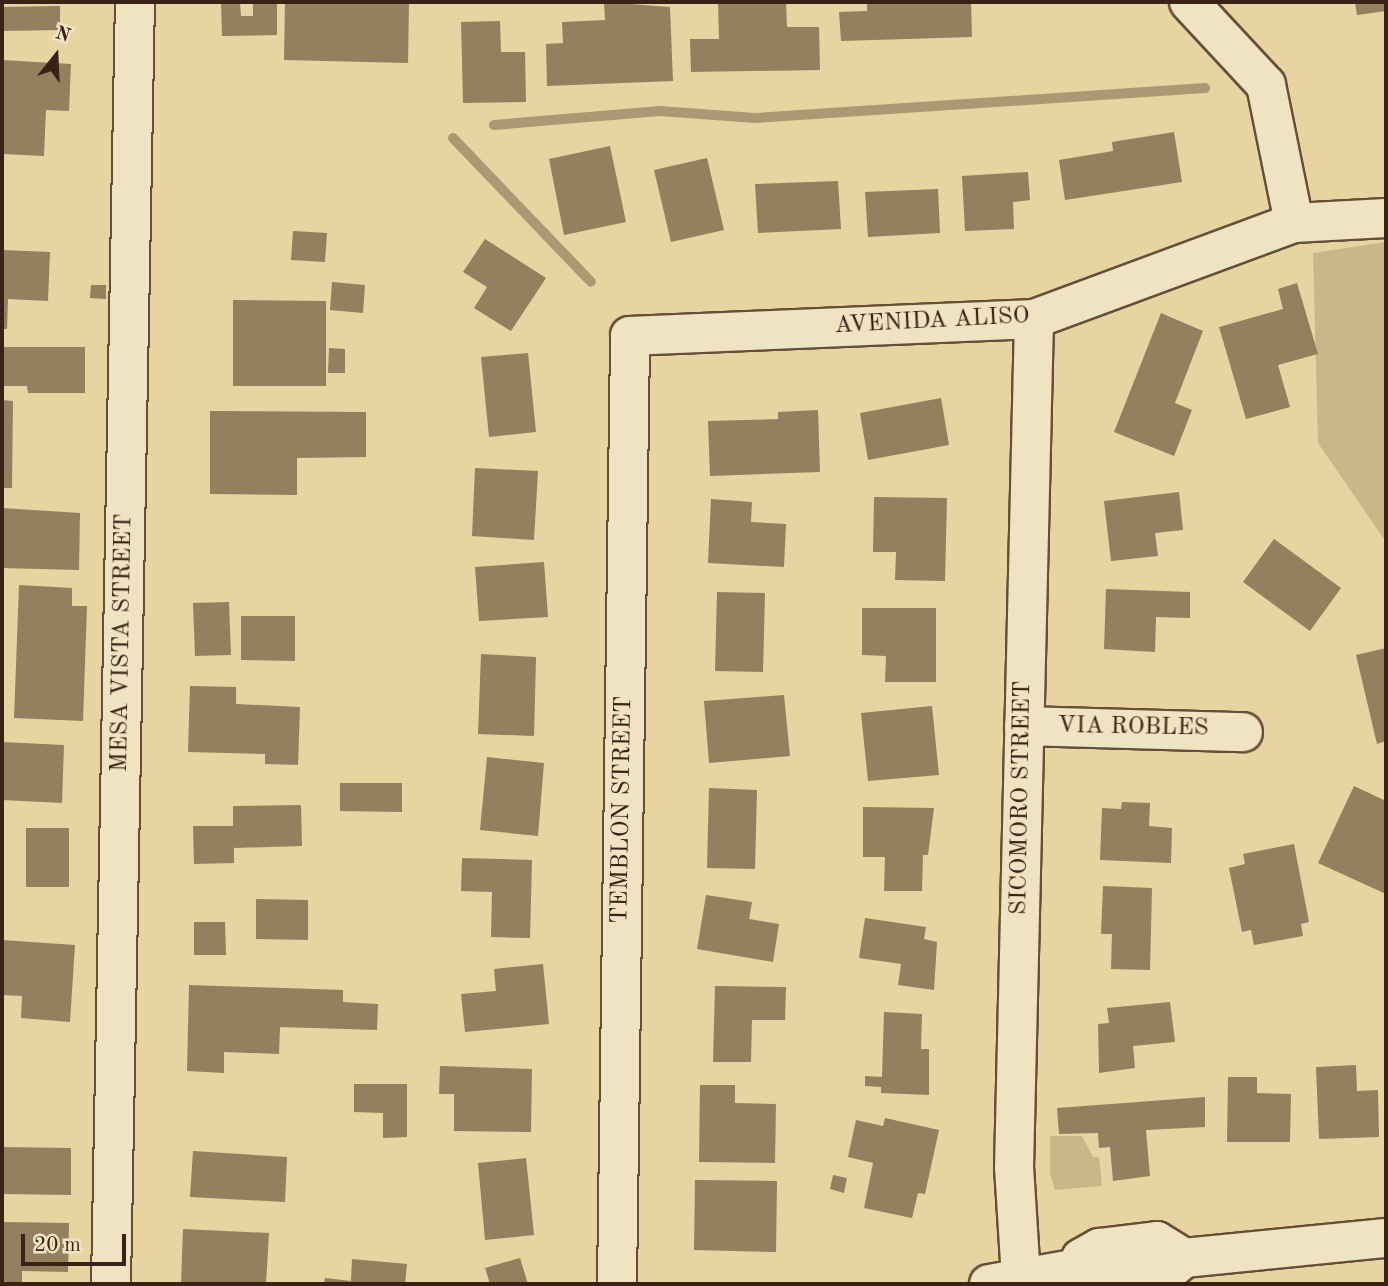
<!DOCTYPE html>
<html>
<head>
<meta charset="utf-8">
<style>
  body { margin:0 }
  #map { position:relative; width:1388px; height:1286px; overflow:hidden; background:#e7d4a1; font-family:"Old Standard TT",serif }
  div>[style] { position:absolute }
  .green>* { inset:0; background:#cab689 }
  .stream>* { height:10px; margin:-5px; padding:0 5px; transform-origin:5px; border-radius:5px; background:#ac9872 }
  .building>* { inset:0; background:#947f5e }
  .roads { filter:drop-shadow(2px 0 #654f39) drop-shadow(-2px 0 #654f39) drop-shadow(0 2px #654f39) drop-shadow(0 -2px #654f39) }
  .minor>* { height:38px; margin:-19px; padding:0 19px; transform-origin:19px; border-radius:19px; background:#efe3c2 }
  span { translate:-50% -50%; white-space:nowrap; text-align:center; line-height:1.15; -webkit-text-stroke:7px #efe3c2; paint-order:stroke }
  .street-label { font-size:24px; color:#3a2316 }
  .frame { position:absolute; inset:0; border:4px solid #3a2316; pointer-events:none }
  .north { position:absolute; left:21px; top:21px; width:70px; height:70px; -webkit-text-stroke:5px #efe3c2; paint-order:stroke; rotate:18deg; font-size:19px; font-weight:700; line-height:28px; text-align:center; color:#3a2316 }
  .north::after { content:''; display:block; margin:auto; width:24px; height:32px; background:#3a2316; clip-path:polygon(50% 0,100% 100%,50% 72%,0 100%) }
  .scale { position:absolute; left:21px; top:1234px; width:105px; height:32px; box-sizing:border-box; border:4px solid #3a2316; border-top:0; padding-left:9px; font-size:21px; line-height:24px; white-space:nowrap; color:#3a2316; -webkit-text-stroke:5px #efe3c2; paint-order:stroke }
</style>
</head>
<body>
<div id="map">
  <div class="green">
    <i style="clip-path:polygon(1386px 242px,1386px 542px,1318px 443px,1313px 253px)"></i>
    <i style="clip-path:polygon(1050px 1136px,1082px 1136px,1093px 1157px,1099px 1157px,1102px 1186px,1055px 1190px,1050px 1174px)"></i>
  </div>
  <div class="stream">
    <i style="left:494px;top:125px;width:167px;rotate:-4.8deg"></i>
    <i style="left:660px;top:111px;width:95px;rotate:4.2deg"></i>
    <i style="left:755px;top:118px;width:451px;rotate:-3.8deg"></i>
    <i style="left:453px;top:138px;width:199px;rotate:46.2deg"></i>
  </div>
  <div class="building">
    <i style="clip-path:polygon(221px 2px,240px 2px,241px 16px,253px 16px,253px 2px,277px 2px,277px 35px,222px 36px)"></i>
    <i style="clip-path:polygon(285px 2px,409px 2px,408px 63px,284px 60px)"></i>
    <i style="clip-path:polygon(604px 2px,670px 7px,673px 81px,547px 86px,546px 44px,563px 43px,562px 22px,605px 20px)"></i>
    <i style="clip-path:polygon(718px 2px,786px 2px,787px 27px,819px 27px,820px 70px,691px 72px,690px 39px,719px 39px)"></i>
    <i style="clip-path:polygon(867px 2px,971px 2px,972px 37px,841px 41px,839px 12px,867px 11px)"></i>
    <i style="clip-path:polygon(1355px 2px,1386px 2px,1386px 11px,1357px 15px)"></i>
    <i style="clip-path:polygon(60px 6px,60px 30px,2px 31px,2px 7px)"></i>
    <i style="clip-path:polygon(500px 21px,501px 52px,525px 52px,526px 102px,463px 103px,461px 22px)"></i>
    <i style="clip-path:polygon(2px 60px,71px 64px,69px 111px,46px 110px,44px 156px,2px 154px)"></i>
    <i style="clip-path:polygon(1174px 132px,1182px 182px,1065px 200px,1059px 160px,1113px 151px,1112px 142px)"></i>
    <i style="clip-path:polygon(610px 146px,626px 222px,564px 235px,549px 159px)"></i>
    <i style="clip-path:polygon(707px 158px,724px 230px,671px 242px,654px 170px)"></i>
    <i style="clip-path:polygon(1028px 172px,1030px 200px,1013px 202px,1014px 229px,965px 231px,962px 176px)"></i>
    <i style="clip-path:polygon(838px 181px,841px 229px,758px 233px,755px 184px)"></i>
    <i style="clip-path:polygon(938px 189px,940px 233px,868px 237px,865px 192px)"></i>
    <i style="clip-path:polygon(293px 231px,327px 233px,325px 262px,291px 260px)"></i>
    <i style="clip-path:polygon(485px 239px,546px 278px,511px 331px,474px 308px,487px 287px,463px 272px)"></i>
    <i style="clip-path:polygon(2px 250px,50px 252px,48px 301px,8px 299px,7px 329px,2px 329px)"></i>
    <i style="clip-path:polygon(332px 282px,365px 285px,363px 313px,330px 310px)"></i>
    <i style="clip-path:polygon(1297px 283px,1318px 354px,1278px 365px,1290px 407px,1246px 419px,1219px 327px,1283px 309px,1278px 289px)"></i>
    <i style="clip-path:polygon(91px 285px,106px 285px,106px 299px,90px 298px)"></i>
    <i style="clip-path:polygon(233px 300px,326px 301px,326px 386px,233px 386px)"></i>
    <i style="clip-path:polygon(1161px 313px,1203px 331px,1175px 403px,1192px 410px,1174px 456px,1114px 432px)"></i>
    <i style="clip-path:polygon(2px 347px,85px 347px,85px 393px,28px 393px,27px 386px,2px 386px)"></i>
    <i style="clip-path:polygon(329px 348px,345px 349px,345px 373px,328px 373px)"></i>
    <i style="clip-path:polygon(528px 353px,536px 432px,489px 437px,481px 357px)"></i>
    <i style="clip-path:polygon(941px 398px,949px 445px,868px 460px,860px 413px)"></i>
    <i style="clip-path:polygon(2px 400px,13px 401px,12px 488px,2px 488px)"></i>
    <i style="clip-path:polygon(818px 410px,820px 472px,710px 476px,708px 421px,778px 419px,778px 412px)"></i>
    <i style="clip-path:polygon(210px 411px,366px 412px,366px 457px,297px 458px,297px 495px,210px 494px)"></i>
    <i style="clip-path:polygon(475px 468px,538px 471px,534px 540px,472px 536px)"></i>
    <i style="clip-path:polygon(1179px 492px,1183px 530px,1155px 533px,1158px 556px,1111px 561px,1104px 501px)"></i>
    <i style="clip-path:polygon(874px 497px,947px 498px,945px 581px,895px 580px,896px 552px,873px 552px)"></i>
    <i style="clip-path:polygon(711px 499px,752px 502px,751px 522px,786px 524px,784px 567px,708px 563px)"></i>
    <i style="clip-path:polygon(2px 508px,80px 513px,79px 570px,2px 568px)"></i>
    <i style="clip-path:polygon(1274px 539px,1341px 588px,1310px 631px,1243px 582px)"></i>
    <i style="clip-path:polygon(544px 562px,548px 617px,479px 621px,475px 567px)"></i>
    <i style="clip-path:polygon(19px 585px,72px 588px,72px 606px,87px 606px,83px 721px,14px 718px)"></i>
    <i style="clip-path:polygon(1106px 589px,1190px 592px,1190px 618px,1156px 617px,1155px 652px,1104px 649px)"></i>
    <i style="clip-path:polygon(717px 592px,765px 593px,763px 672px,715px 671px)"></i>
    <i style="clip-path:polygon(229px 602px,231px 655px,195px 656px,193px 603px)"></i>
    <i style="clip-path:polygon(862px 608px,936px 608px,936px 682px,885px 682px,886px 656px,862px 655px)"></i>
    <i style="clip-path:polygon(241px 616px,295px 616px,295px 661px,241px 660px)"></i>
    <i style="clip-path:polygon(1386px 648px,1386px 741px,1377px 744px,1356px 655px)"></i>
    <i style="clip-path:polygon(481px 654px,536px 657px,534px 736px,478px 734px)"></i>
    <i style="clip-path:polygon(190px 686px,236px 687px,236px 704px,300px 707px,298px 765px,265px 764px,265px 754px,188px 752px)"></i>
    <i style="clip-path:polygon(784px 695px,790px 756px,709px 763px,704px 701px)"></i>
    <i style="clip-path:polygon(932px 706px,939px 775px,868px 781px,861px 713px)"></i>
    <i style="clip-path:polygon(2px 742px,64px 745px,62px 803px,2px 800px)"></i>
    <i style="clip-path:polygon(487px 757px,544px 763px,538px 836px,480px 830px)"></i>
    <i style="clip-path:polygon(340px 783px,402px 783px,402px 812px,340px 811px)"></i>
    <i style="clip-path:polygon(1354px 786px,1386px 801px,1386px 894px,1318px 863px)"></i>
    <i style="clip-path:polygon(709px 788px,757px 790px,755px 869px,707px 868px)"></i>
    <i style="clip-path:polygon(1122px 802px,1150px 803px,1149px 826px,1172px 828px,1171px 863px,1100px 860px,1102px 808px,1121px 809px)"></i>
    <i style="clip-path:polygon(301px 805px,302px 846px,234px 848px,234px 863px,194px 864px,193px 826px,233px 826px,233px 806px)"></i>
    <i style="clip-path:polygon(863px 807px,934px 808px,928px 855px,923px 855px,922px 891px,884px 891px,885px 857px,863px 857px)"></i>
    <i style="clip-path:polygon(26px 828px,69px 828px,69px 887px,26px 887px)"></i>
    <i style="clip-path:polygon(1294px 844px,1309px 922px,1301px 924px,1303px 936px,1254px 945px,1251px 930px,1242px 932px,1229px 868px,1245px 864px,1243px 854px)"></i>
    <i style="clip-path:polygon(462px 858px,532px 860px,530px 938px,491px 937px,492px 892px,461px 891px)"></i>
    <i style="clip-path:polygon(1103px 886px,1152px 888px,1150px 970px,1111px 969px,1112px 934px,1101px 934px)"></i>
    <i style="clip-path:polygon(706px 895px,752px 902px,749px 919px,779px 924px,773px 962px,697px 949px)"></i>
    <i style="clip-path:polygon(256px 899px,308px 900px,308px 940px,256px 939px)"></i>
    <i style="clip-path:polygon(865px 918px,926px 927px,924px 939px,937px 942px,934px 990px,898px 985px,901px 964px,859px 958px)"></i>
    <i style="clip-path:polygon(194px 922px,225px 922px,226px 955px,194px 955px)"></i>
    <i style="clip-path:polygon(2px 940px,75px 945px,70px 1022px,21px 1018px,22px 996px,2px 995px)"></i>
    <i style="clip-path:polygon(543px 964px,549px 1024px,465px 1032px,461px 994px,496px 991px,494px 969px)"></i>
    <i style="clip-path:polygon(189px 985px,343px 990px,343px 1002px,378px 1004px,377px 1030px,280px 1027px,279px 1054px,224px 1052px,224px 1073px,187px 1071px)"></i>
    <i style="clip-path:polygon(715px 986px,786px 987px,785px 1020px,752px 1020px,751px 1062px,713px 1062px)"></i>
    <i style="clip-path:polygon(1170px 1002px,1175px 1042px,1133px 1046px,1135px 1068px,1099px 1073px,1098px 1024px,1109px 1023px,1107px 1008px)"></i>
    <i style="clip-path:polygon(884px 1012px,922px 1014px,921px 1049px,929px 1049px,929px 1095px,881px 1093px,881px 1087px,865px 1086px,865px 1076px,882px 1077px)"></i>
    <i style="clip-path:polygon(1356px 1065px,1357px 1091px,1378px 1090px,1379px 1137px,1319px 1139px,1316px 1067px)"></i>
    <i style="clip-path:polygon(440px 1066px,532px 1069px,531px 1132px,454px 1131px,454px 1094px,439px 1094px)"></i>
    <i style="clip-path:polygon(1228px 1077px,1257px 1077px,1257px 1093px,1291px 1094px,1290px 1142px,1227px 1142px)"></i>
    <i style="clip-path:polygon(354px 1084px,407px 1084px,407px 1137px,383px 1138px,383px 1113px,354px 1112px)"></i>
    <i style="clip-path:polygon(700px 1085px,735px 1085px,735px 1103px,776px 1104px,775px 1163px,699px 1162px)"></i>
    <i style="clip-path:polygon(1205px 1097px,1205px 1127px,1146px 1130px,1150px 1176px,1113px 1181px,1110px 1147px,1099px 1148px,1098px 1133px,1059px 1134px,1057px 1108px)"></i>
    <i style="clip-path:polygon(885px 1118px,939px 1130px,925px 1194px,918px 1193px,912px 1218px,864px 1208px,873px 1163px,848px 1157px,856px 1120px,883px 1126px)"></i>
    <i style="clip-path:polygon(2px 1147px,71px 1148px,71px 1195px,2px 1194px)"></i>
    <i style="clip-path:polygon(193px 1151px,287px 1157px,285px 1202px,190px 1197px)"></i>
    <i style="clip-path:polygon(526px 1158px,534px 1235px,485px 1240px,478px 1163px)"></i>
    <i style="clip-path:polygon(833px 1175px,847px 1178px,844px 1193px,830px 1189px)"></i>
    <i style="clip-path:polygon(695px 1180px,777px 1181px,776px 1252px,694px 1250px)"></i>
    <i style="clip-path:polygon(2px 1222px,69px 1223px,68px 1272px,22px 1271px,22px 1284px,2px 1284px)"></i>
    <i style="clip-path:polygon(183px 1229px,269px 1233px,266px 1284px,181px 1284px)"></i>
    <i style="clip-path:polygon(520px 1258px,528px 1284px,490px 1284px,485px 1268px)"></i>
    <i style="clip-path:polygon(352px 1259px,407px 1264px,405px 1284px,324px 1284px,325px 1278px,351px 1281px)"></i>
  </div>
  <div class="roads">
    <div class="minor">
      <i style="left:1189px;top:2px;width:113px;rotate:47.1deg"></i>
      <i style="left:1266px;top:85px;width:141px;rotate:78.5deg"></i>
      <i style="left:1024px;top:726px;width:219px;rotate:1.6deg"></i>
      <i style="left:1184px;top:1258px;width:203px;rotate:-5.7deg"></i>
      <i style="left:1078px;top:1268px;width:10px;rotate:-73deg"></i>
      <i style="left:1081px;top:1258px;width:21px;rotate:-29deg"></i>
      <i style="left:1099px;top:1248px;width:58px;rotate:-6.9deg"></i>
      <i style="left:1157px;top:1241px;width:32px;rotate:32deg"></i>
      <i style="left:1078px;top:1268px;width:26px;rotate:37deg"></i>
      <i style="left:1099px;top:1284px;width:62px;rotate:-5.5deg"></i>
      <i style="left:1161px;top:1278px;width:30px;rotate:-41deg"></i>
      <i style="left:1021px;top:1278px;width:110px;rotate:-93.6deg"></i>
      <i style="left:1014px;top:1168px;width:849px;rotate:-88.65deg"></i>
      <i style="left:111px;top:1284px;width:1282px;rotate:-88.93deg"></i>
      <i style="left:617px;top:1284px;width:948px;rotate:-89.21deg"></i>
      <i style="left:630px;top:336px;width:404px;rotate:-2.4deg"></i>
      <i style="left:1034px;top:319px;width:277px;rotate:-20.3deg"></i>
      <i style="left:1294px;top:223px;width:92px;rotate:-3.1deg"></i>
      <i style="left:989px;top:1284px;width:90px;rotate:-10.2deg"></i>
    </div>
  </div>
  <div class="street-label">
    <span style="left:932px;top:322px;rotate:-3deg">AVENIDA ALISO</span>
    <span style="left:123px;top:643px;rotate:-89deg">MESA VISTA STREET</span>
    <span style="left:1133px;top:728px;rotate:1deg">VIA ROBLES</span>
    <span style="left:1022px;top:798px;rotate:-89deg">SICOMORO STREET</span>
    <span style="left:623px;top:810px;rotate:-89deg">TEMBLON STREET</span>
  </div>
  <div class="frame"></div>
  <div class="north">N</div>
  <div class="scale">20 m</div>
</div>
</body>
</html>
